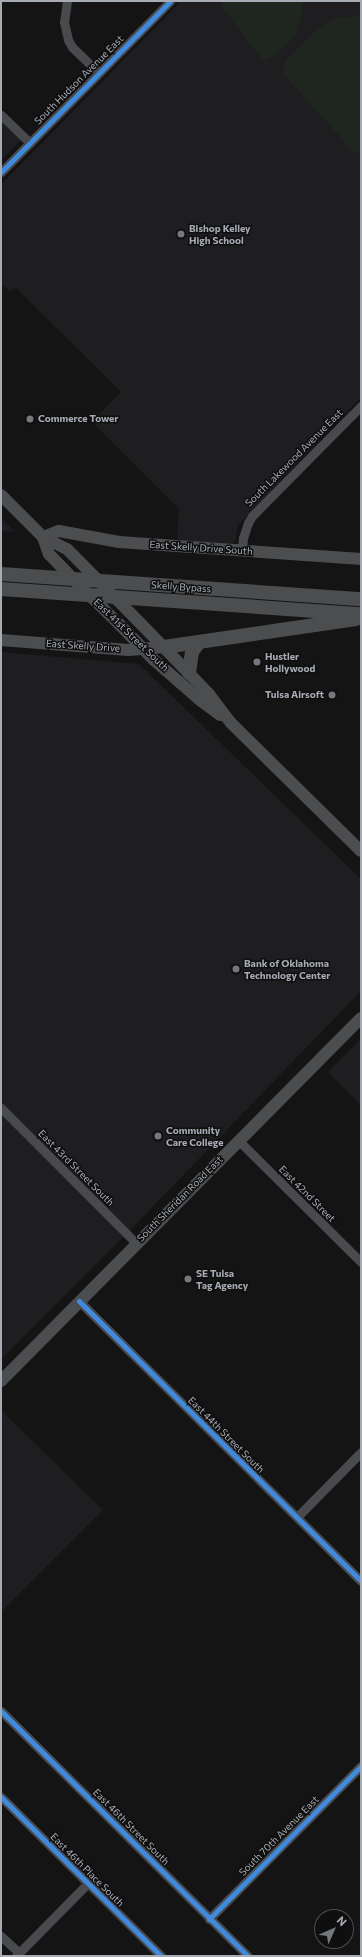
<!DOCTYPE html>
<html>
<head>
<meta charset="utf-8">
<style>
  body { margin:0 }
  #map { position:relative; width:362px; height:1957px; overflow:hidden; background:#141415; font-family:Commissioner,sans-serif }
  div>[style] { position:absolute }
  .built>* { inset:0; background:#1e1e20 }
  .green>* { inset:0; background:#1f251f }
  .minor>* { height:9px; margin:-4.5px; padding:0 4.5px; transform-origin:4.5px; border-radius:4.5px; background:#494a4d }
  .major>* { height:12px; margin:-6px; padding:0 6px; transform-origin:6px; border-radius:6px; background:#4c4d4f }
  .highway>* { height:14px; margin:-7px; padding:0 7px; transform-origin:7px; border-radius:7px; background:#4b4d4e }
  .major-bridge>* { height:12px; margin:-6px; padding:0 6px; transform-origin:6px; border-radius:6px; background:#4c4d4f }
  .cycleway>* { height:5px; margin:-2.5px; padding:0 2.5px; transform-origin:2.5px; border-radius:2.5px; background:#408adc }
  .dots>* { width:11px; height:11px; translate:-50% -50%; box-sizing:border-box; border:2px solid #0f0f10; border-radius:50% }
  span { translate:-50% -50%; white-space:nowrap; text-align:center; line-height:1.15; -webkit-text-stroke:3px #0f0f10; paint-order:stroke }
  .street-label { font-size:10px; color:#a7acb4 }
  .poi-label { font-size:10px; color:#a7acb4; font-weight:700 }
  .left { translate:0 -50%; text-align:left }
  .right { translate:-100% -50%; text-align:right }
  .frame { position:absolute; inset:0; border:2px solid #a7acb4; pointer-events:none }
  .north { position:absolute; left:314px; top:1909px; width:40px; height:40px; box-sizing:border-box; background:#0f0f10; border:1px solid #4c4e52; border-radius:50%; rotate:45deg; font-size:11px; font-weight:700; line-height:16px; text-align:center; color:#a7acb4 }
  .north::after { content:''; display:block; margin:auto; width:14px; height:18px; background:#74777c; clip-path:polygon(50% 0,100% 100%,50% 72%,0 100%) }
</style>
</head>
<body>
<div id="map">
  <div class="built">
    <i style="clip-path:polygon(181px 1px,361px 1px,361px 397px,238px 525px,236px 540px,231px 545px,177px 541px,179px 509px,92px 422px,121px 392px,15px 287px,10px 292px,1px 283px,1px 185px)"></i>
    <i style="clip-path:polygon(1px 121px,21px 140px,1px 160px)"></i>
    <i style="clip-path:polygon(1px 518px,15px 532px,1px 531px)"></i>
    <i style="clip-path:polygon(1px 652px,139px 664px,361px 879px,361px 991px,135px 1225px,1px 1359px)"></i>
    <i style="clip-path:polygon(361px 1039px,361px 1105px,328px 1072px)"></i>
    <i style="clip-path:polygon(1px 1410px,103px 1510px,1px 1612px)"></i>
  </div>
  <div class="green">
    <i style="clip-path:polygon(224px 1px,301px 1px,301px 16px,296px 34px,286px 45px,273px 56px,263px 61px,222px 7px)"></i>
    <i style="clip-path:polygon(361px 16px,361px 152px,352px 152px,341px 138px,282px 73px,286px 61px,319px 27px,338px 18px)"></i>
  </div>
  <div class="minor">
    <i style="left:67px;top:1px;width:21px;rotate:98deg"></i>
    <i style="left:64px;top:22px;width:18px;rotate:77deg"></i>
    <i style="left:68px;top:40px;width:8px;rotate:60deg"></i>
    <i style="left:72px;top:47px;width:37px;rotate:44deg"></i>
    <i style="left:1px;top:115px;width:40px;rotate:44deg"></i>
    <i style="left:1px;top:172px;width:240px;rotate:-45.3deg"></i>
    <i style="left:242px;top:551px;width:13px;rotate:-86deg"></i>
    <i style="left:243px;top:538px;width:16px;rotate:-72deg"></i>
    <i style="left:248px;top:523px;width:8px;rotate:-60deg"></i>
    <i style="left:252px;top:516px;width:155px;rotate:-45.3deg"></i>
    <i style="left:1px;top:1108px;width:191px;rotate:45deg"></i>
    <i style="left:238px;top:1140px;width:173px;rotate:44.8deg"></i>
    <i style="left:79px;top:1301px;width:397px;rotate:44.8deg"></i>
    <i style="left:297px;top:1517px;width:91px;rotate:-45.4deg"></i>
    <i style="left:1px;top:1711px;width:348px;rotate:44.8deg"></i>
    <i style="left:1px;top:1797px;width:226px;rotate:44.8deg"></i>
    <i style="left:209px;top:1919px;width:216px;rotate:-45.2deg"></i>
    <i style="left:1px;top:1936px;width:25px;rotate:43deg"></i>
    <i style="left:16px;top:1956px;width:103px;rotate:-45.4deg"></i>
  </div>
  <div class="major">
    <i style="left:1px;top:495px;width:59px;rotate:45deg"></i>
    <i style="left:43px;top:537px;width:27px;rotate:27deg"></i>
    <i style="left:67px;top:549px;width:8px;rotate:45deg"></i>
    <i style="left:43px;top:537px;width:17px;rotate:-21deg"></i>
    <i style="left:59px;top:531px;width:61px;rotate:10.4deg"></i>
    <i style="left:119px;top:542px;width:243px;rotate:4deg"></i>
    <i style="left:43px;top:537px;width:18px;rotate:71deg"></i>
    <i style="left:49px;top:554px;width:32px;rotate:46deg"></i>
    <i style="left:118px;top:623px;width:52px;rotate:45.8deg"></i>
    <i style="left:154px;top:660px;width:62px;rotate:41.1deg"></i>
    <i style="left:201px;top:701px;width:24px;rotate:36deg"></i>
    <i style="left:142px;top:625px;width:96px;rotate:45.8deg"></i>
    <i style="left:209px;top:694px;width:36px;rotate:53deg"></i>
    <i style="left:231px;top:723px;width:182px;rotate:44.6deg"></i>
    <i style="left:1px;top:640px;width:128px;rotate:4.5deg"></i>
    <i style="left:129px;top:650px;width:35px;rotate:-5deg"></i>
    <i style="left:1px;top:1381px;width:511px;rotate:-45.24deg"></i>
  </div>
  <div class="highway">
    <i style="left:1px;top:574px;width:361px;rotate:4deg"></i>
    <i style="left:1px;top:589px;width:361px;rotate:4deg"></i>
    <i style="left:164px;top:647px;width:194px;rotate:-8.3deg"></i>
    <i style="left:189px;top:673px;width:21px;rotate:-82deg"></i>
    <i style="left:192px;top:652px;width:12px;rotate:-55deg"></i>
  </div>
  <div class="major-bridge">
    <i style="left:73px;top:555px;width:98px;rotate:45.4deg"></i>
    <i style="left:71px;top:577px;width:66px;rotate:44.4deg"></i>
  </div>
  <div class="cycleway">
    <i style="left:1px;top:172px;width:240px;rotate:-45.3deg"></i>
    <i style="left:79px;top:1301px;width:397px;rotate:44.8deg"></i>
    <i style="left:1px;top:1711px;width:348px;rotate:44.8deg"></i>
    <i style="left:1px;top:1797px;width:226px;rotate:44.8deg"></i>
    <i style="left:209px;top:1919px;width:216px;rotate:-45.2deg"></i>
  </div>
  <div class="dots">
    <i style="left:181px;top:234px;background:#74777c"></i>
    <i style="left:30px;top:419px;background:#74777c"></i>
    <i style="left:257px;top:662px;background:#74777c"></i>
    <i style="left:332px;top:695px;background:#74777c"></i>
    <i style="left:236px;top:969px;background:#74777c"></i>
    <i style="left:158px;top:1136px;background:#74777c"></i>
    <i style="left:188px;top:1279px;background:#74777c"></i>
  </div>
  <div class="street-label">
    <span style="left:79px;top:80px;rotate:-45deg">South Hudson Avenue East</span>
    <span style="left:294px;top:458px;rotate:-45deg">South Lakewood Avenue East</span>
    <span style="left:201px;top:548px;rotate:4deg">East Skelly Drive South</span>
    <span style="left:181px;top:587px;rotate:4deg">Skelly Bypass</span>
    <span style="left:131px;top:635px;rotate:44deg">East 41st Street South</span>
    <span style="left:83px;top:646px;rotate:4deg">East Skelly Drive</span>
    <span style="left:76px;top:1168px;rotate:45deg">East 43rd Street South</span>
    <span style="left:307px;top:1194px;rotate:45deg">East 42nd Street</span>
    <span style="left:180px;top:1199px;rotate:-45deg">South Sheridan Road East</span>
    <span style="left:226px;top:1435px;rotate:45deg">East 44th Street South</span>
    <span style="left:131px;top:1827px;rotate:45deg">East 46th Street South</span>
    <span style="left:279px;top:1836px;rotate:-45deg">South 70th Avenue East</span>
    <span style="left:87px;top:1870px;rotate:45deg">East 46th Place South</span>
  </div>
  <div class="poi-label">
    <span class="left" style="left:189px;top:234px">Bishop Kelley<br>High School</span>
    <span class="left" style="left:38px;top:419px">Commerce Tower</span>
    <span class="left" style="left:265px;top:662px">Hustler<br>Hollywood</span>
    <span class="right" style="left:324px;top:695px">Tulsa Airsoft</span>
    <span class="left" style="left:244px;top:969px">Bank of Oklahoma<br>Technology Center</span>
    <span class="left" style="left:166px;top:1136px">Community<br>Care College</span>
    <span class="left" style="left:196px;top:1279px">SE Tulsa<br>Tag Agency</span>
  </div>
  <div class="frame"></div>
  <div class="north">N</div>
</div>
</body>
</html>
